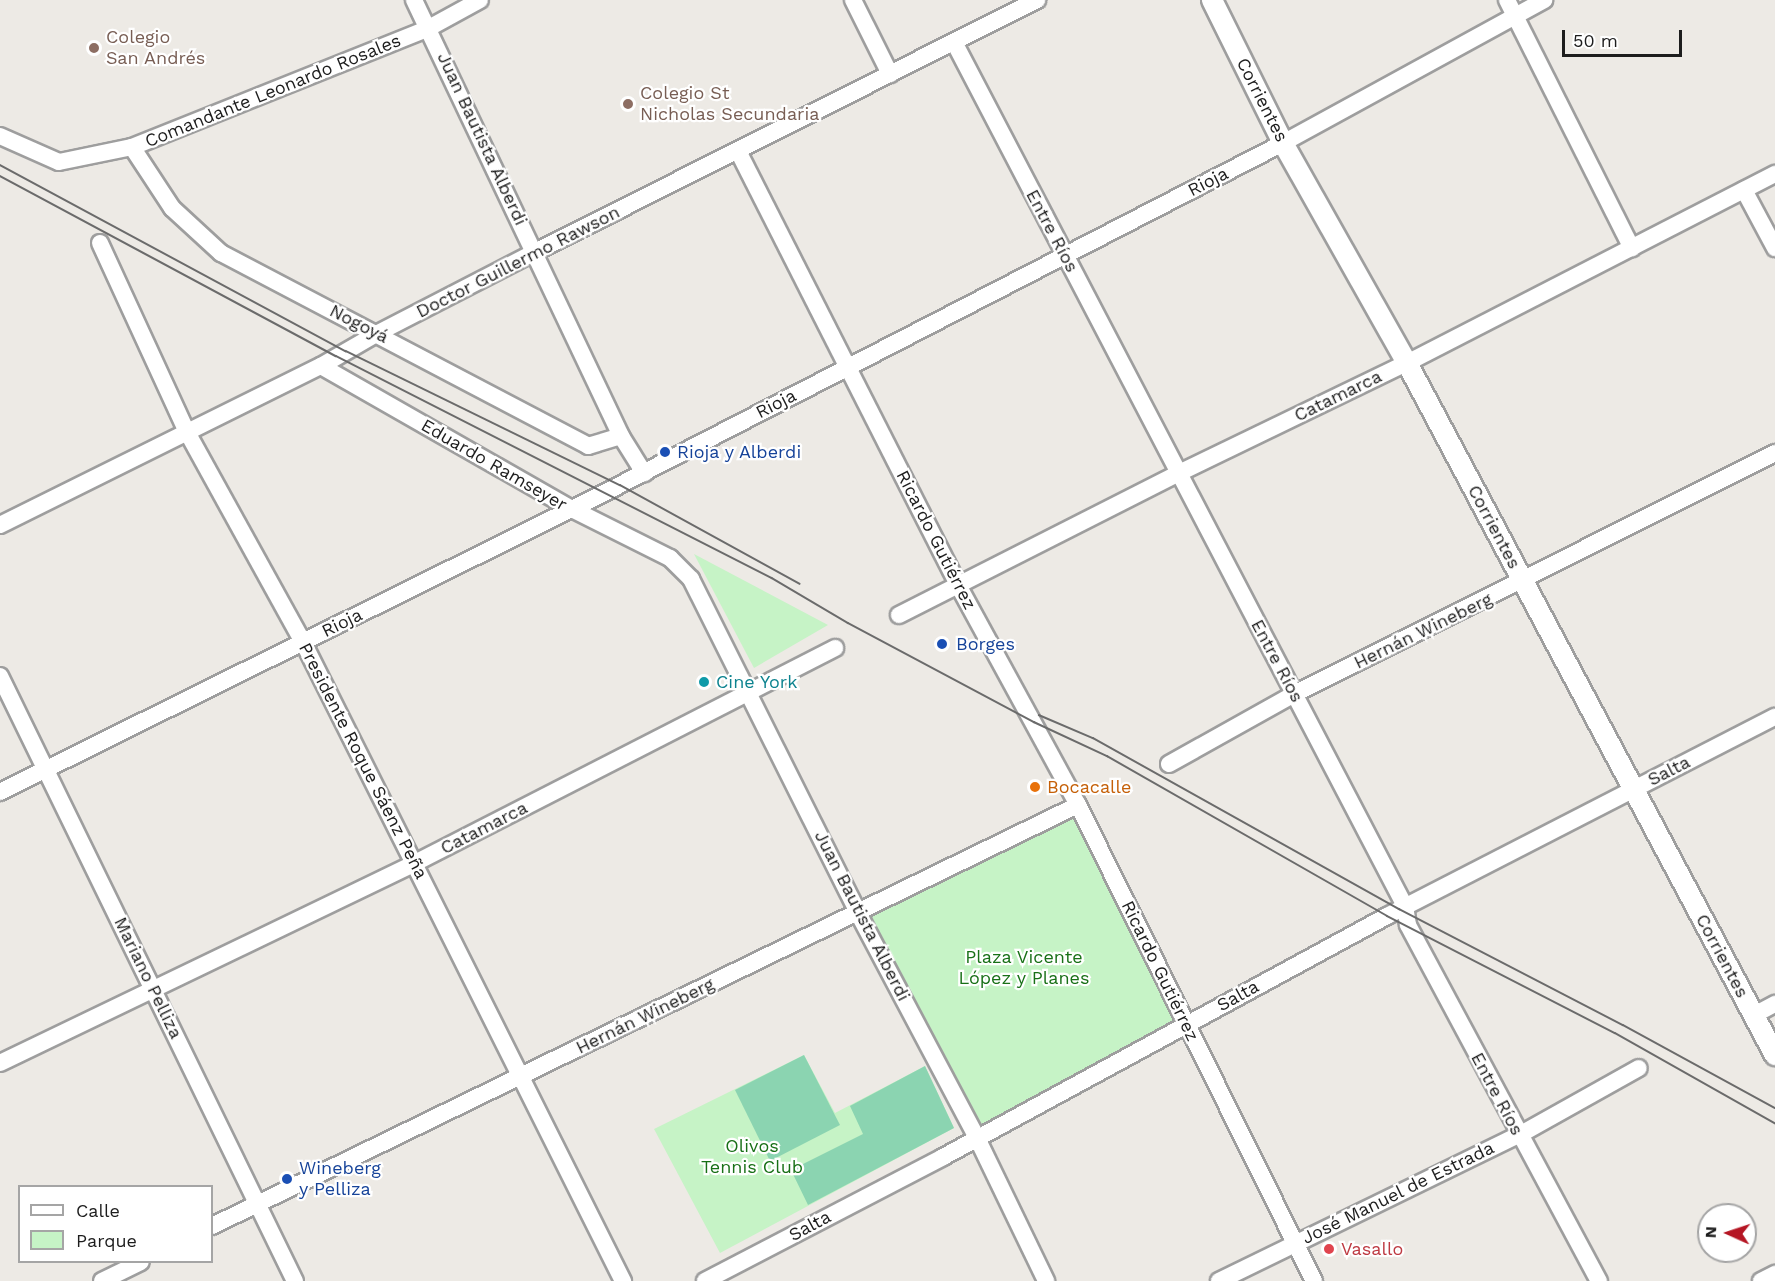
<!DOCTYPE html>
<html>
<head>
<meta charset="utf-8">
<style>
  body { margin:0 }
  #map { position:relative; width:1775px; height:1281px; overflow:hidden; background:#edeae5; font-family:"Work Sans",sans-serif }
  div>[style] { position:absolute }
  .park>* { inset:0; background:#c6f3c6 }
  .pitch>* { inset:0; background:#8bd4b1 }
  .roads { filter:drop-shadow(2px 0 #9e9e9e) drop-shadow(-2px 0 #9e9e9e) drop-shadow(0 2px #9e9e9e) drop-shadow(0 -2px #9e9e9e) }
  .minor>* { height:16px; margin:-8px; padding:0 8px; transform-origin:8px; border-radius:8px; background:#fff }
  .tertiary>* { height:20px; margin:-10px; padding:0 10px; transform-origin:10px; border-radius:10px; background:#fff }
  .tram>* { height:1.5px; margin:-0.75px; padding:0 0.75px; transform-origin:0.75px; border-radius:0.75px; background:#6b6b6b }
  .dots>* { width:16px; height:16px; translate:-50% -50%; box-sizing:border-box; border:3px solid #fff; border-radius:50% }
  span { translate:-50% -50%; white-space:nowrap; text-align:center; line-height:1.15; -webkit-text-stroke:4.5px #fff; paint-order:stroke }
  .education-label { font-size:18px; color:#785e54 }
  .left { translate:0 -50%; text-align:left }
  .street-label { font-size:18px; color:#1d1d1d }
  .transit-label { font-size:18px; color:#164399 }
  .culture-label { font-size:18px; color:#0d838f }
  .food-label { font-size:18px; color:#c56008 }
  .park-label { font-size:18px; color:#187017 }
  .health-label { font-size:18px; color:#be3a42 }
  .legend { position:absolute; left:18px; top:1185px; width:195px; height:78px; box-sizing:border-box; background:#fff; border:2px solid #a5a5a5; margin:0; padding:8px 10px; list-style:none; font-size:18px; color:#1d1d1d }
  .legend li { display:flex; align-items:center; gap:12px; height:30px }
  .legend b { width:30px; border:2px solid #a5a5a5 }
  .north { position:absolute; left:1697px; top:1203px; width:60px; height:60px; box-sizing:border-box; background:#fff; border:2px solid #a5a5a5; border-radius:50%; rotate:273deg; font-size:16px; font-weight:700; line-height:24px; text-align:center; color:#1d1d1d }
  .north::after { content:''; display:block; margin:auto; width:21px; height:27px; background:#b51624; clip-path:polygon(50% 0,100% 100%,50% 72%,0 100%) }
  .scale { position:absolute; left:1562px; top:30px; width:120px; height:27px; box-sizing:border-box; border:3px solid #1d1d1d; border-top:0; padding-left:8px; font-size:18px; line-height:21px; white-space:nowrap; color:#1d1d1d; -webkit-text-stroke:4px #fff; paint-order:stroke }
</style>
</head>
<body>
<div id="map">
  <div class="park">
    <i style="clip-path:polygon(694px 554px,828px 625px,754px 668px)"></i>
    <i style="clip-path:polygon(1078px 805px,1186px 1025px,977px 1138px,858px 913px)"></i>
    <i style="clip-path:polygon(804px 1055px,835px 1113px,925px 1066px,954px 1128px,720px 1253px,654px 1129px)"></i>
  </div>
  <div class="pitch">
    <i style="clip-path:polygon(804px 1055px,840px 1125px,770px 1161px,735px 1090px)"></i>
    <i style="clip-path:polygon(925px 1066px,954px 1128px,808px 1205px,791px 1170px,863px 1134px,850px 1106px)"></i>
  </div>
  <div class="roads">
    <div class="minor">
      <i style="left:414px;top:0;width:483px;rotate:64.6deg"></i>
      <i style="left:621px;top:436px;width:44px;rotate:58.1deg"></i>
      <i style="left:853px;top:0;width:83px;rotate:63.4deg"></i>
      <i style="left:1507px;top:0;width:278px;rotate:63.3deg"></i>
      <i style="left:954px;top:42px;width:975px;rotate:62.44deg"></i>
      <i style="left:1405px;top:906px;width:19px;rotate:81deg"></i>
      <i style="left:1408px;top:925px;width:404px;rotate:61.8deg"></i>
      <i style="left:0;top:136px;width:64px;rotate:23.8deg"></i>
      <i style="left:59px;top:162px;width:75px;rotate:-11.6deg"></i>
      <i style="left:132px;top:147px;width:320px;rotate:-21.8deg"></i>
      <i style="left:429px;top:28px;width:58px;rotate:-28.8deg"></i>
      <i style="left:132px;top:147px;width:73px;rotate:56.7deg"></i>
      <i style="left:172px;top:208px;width:67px;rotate:42.6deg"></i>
      <i style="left:221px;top:253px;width:415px;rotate:27.7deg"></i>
      <i style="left:588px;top:446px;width:34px;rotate:-17deg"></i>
      <i style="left:738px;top:151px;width:487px;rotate:63.1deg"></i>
      <i style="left:958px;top:585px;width:251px;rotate:61.4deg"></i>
      <i style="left:1078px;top:805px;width:531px;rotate:63.63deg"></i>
      <i style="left:1744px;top:190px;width:66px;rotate:61.9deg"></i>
      <i style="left:100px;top:243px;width:208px;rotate:65.3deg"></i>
      <i style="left:187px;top:432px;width:240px;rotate:61.1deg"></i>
      <i style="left:303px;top:642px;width:715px;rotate:63.4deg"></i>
      <i style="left:321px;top:366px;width:289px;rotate:29.7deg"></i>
      <i style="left:572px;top:509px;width:110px;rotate:26.6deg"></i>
      <i style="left:670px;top:558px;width:30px;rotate:45deg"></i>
      <i style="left:691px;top:579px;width:373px;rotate:63.4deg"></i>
      <i style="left:858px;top:913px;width:255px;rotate:62.1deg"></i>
      <i style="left:977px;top:1138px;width:159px;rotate:64.2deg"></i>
      <i style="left:0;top:525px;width:358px;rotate:-26.4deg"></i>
      <i style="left:321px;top:366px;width:66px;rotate:-30.1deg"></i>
      <i style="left:378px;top:333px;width:177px;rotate:-27.3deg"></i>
      <i style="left:535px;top:252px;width:562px;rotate:-26.66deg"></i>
      <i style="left:899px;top:615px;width:314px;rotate:-26.9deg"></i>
      <i style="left:1179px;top:473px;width:253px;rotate:-25.8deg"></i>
      <i style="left:1407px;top:363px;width:414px;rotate:-27.2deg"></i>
      <i style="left:0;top:676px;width:673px;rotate:64.01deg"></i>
      <i style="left:1169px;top:764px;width:143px;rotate:-29.2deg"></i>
      <i style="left:1294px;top:694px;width:538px;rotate:-26.61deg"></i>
      <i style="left:0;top:792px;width:676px;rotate:-26.34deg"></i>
      <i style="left:606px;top:492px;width:762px;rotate:-27.27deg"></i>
      <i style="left:1283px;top:143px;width:298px;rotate:-28.7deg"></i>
      <i style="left:1754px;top:1015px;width:24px;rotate:-28deg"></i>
      <i style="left:0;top:1063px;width:461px;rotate:-25.7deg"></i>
      <i style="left:415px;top:863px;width:472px;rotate:-27.1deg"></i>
      <i style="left:212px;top:1226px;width:963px;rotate:-25.93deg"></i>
      <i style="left:102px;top:1281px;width:43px;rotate:-26deg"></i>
      <i style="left:705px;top:1281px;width:268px;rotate:-27.5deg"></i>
      <i style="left:943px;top:1157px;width:505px;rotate:-28.49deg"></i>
      <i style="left:1387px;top:916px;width:436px;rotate:-27.2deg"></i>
      <i style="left:1219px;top:1281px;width:334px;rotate:-26deg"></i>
      <i style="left:1519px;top:1135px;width:137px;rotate:-29.2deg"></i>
      <i style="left:1761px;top:1281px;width:16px;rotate:-27deg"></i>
    </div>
    <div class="tertiary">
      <i style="left:1212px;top:0;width:160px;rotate:63.6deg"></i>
      <i style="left:1283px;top:143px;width:253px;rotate:60.6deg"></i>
      <i style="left:1407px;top:363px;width:784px;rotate:62deg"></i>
    </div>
  </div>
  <div class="tram">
    <i style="left:0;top:165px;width:393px;rotate:28.3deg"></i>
    <i style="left:346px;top:351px;width:305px;rotate:26.1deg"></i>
    <i style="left:620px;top:485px;width:205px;rotate:28.8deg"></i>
    <i style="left:0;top:176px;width:381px;rotate:28.2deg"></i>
    <i style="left:336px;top:356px;width:489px;rotate:27deg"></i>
    <i style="left:772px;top:578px;width:88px;rotate:30.6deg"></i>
    <i style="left:848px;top:623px;width:211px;rotate:28deg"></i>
    <i style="left:1034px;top:722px;width:81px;rotate:25deg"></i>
    <i style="left:1107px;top:756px;width:322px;rotate:29.7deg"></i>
    <i style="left:1387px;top:916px;width:256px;rotate:27.2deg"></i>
    <i style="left:1615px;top:1033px;width:184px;rotate:29.4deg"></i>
    <i style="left:1039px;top:715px;width:59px;rotate:23.1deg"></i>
    <i style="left:1093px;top:738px;width:351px;rotate:29.2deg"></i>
    <i style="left:1399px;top:909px;width:252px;rotate:27.4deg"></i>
    <i style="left:1623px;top:1025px;width:173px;rotate:28.6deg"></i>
  </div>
  <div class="dots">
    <i style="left:94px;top:48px;background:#8d6e63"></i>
    <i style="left:628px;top:104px;background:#8d6e63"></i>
    <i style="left:665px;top:452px;background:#1a4fb4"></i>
    <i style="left:942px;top:644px;background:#1a4fb4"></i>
    <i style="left:704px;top:682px;background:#0f9aa8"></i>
    <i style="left:1035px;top:787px;background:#e8710a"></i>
    <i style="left:287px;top:1179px;background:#1a4fb4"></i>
    <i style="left:1329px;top:1249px;background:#e0444e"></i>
  </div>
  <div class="education-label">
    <span class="left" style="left:106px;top:48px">Colegio<br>San Andrés</span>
    <span class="left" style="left:640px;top:104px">Colegio St<br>Nicholas Secundaria</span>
  </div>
  <div class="street-label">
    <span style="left:273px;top:91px;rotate:-22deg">Comandante Leonardo Rosales</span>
    <span style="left:1262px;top:100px;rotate:63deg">Corrientes</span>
    <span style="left:482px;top:139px;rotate:65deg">Juan Bautista Alberdi</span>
    <span style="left:1208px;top:182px;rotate:-27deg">Rioja</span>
    <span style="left:1052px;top:231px;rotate:62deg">Entre Ríos</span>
    <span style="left:518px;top:262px;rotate:-27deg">Doctor Guillermo Rawson</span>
    <span style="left:359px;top:324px;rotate:27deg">Nogoyá</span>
    <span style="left:1338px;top:396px;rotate:-26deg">Catamarca</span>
    <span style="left:776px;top:404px;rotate:-27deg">Rioja</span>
    <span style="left:494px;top:465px;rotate:30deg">Eduardo Ramseyer</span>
    <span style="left:1494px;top:527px;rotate:62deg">Corrientes</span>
    <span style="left:936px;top:540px;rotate:63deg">Ricardo Gutiérrez</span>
    <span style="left:342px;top:623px;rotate:-26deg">Rioja</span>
    <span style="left:1423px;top:631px;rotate:-26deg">Hernán Wineberg</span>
    <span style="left:1277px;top:661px;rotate:62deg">Entre Ríos</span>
    <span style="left:363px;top:761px;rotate:63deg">Presidente Roque Sáenz Peña</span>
    <span style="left:1669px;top:771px;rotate:-27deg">Salta</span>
    <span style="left:484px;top:828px;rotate:-27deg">Catamarca</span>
    <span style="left:862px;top:916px;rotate:63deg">Juan Bautista Alberdi</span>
    <span style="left:1722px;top:956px;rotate:62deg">Corrientes</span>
    <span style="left:1160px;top:971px;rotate:64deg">Ricardo Gutiérrez</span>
    <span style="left:148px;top:978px;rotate:64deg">Mariano Pelliza</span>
    <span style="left:1238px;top:996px;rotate:-29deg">Salta</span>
    <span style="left:645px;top:1016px;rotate:-26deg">Hernán Wineberg</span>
    <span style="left:1497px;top:1094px;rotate:62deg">Entre Ríos</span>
    <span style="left:1398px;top:1193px;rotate:-26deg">José Manuel de Estrada</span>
    <span style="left:810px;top:1226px;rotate:-28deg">Salta</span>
  </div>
  <div class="transit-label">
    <span class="left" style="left:677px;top:452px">Rioja y Alberdi</span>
    <span class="left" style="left:956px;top:644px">Borges</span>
    <span class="left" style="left:299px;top:1179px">Wineberg<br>y Pelliza</span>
  </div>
  <div class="culture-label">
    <span class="left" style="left:716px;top:682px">Cine York</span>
  </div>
  <div class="food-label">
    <span class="left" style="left:1047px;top:787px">Bocacalle</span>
  </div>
  <div class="park-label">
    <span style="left:1024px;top:968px">Plaza Vicente<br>López y Planes</span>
    <span style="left:752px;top:1157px">Olivos<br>Tennis Club</span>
  </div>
  <div class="health-label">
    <span class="left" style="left:1341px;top:1249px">Vasallo</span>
  </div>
  <ul class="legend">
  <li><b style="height:8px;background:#fff"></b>Calle</li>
  <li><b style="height:16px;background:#c6f3c6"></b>Parque</li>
  </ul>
  <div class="north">N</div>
  <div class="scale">50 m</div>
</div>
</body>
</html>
